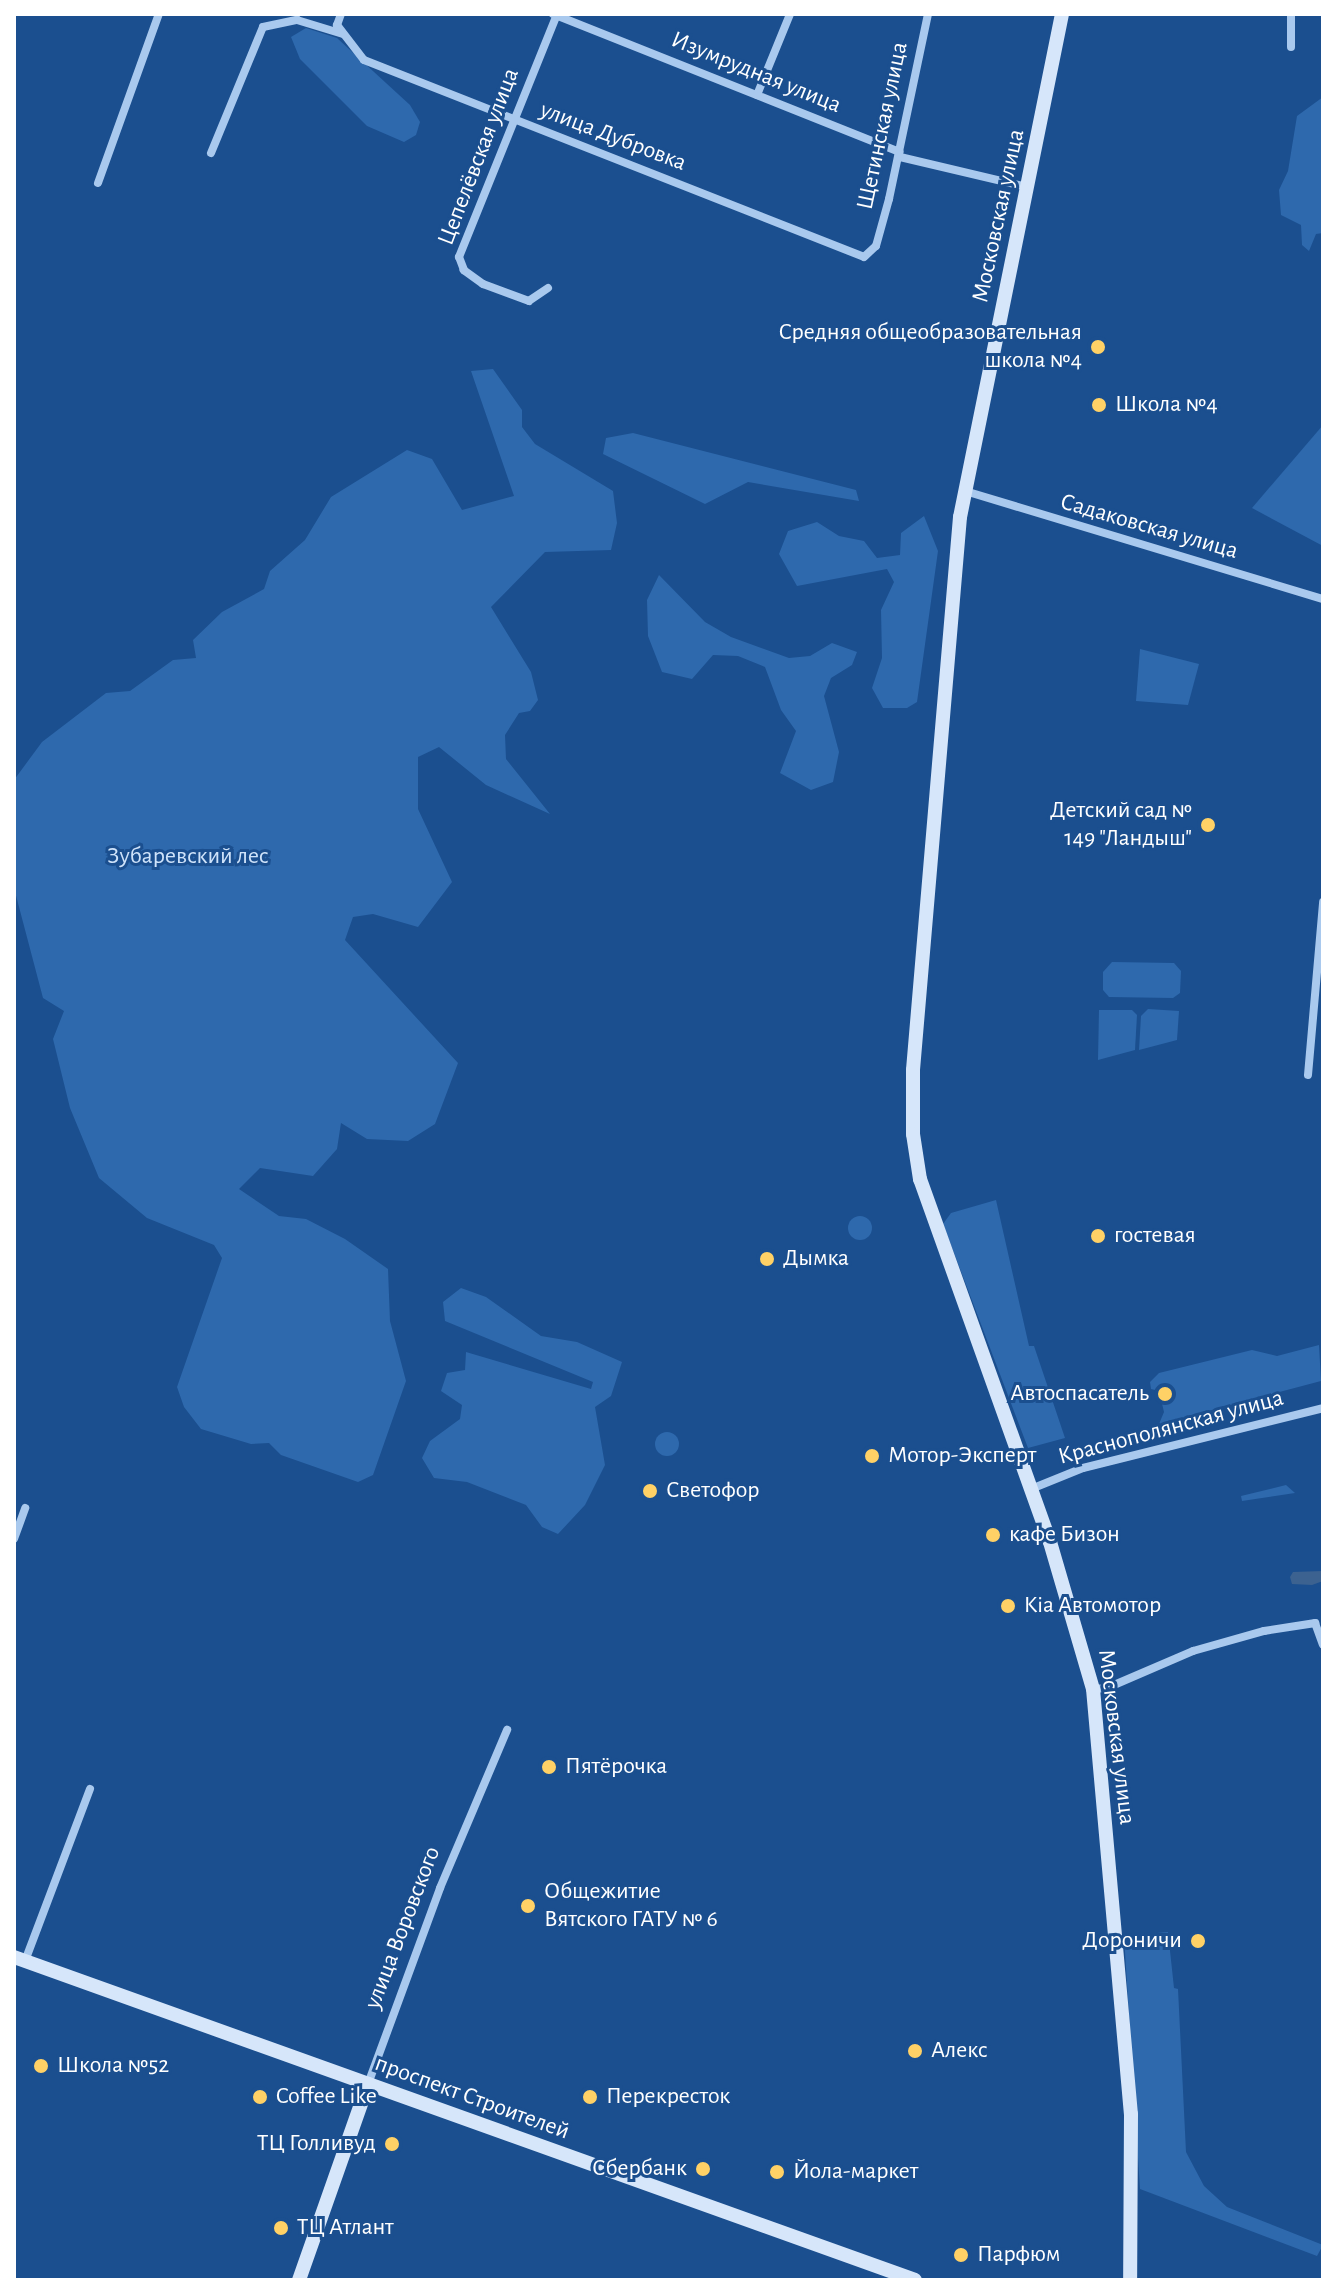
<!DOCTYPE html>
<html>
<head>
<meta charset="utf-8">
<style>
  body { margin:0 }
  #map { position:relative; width:1337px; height:2294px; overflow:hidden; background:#1b4f8f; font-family:"Alegreya Sans",sans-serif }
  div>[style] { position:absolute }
  .green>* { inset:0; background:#2e69ad }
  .round { border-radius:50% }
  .water>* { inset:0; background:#3c6290 }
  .street>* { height:8px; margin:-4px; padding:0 4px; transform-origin:4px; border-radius:4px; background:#a9c9ee }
  .secondary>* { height:14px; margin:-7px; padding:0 7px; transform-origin:7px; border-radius:7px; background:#d6e6fa }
  .dots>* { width:22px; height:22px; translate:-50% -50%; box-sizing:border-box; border:4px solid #1b4f8f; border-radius:50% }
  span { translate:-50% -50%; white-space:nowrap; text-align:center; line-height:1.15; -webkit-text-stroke:6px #1b4f8f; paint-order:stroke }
  .street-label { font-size:24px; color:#fff }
  .poi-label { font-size:24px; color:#fff }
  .right { translate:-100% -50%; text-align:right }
  .left { translate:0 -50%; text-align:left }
  .park-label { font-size:24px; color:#cfe3fa }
  .frame { position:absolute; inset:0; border:16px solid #fff; pointer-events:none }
</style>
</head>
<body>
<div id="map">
  <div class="green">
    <i style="clip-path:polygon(306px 28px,337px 38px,410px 105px,420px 122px,416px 135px,404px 142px,367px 126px,300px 59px,291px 37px)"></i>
    <i style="clip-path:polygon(1323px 97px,1323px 233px,1316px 234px,1309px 251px,1302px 245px,1301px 225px,1281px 215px,1279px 190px,1288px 171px,1297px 116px)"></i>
    <i style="clip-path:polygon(493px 369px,522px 410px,522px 427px,535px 444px,613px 491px,617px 523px,611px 550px,545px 552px,491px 607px,531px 672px,538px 700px,530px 711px,519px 713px,505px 735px,506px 759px,550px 814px,486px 785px,439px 747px,418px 757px,418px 809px,452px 882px,418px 927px,373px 914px,353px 917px,345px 940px,458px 1063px,435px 1124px,408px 1141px,367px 1139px,341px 1123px,337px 1149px,313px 1176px,260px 1168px,239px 1189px,279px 1216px,306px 1219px,345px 1239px,388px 1269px,390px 1321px,406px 1381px,373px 1475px,358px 1482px,281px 1455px,269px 1443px,251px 1444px,201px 1429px,184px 1407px,177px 1387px,222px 1258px,214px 1245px,147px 1218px,99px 1178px,70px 1108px,53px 1039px,64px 1011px,43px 998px,14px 888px,14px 780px,42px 742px,106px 693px,130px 691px,173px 660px,196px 658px,193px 640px,222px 612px,264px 589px,270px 571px,305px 540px,331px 497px,407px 450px,432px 459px,462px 510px,514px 496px,471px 371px)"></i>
    <i style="clip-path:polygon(1323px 425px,1323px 546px,1252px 508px)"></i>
    <i style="clip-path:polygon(633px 433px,856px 490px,859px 501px,748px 482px,705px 504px,603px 454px,606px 438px)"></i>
    <i style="clip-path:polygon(924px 516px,938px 551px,917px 702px,907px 708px,883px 708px,872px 688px,882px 658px,881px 610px,894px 582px,887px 569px,797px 586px,779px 554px,788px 531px,817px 522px,839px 536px,864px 541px,877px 558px,900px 555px,901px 533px)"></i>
    <i style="clip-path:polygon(659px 575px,705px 622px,731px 637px,789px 658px,810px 656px,832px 643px,857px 652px,852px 665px,831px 678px,824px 696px,839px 752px,833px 782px,811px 790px,780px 773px,796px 731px,781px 710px,765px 667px,738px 656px,713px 655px,692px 679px,662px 672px,648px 636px,647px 600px)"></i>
    <i style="clip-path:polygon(1140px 649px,1199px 664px,1188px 705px,1136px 701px)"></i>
    <i style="clip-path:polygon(1112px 962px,1174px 963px,1181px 971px,1180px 993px,1173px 998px,1109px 997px,1103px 990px,1103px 972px)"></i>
    <i style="clip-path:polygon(1148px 1009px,1179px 1011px,1177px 1040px,1139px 1050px,1141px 1016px)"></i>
    <i style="clip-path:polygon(1099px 1010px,1132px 1010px,1137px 1015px,1135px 1050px,1098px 1060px)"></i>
    <i style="clip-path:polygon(996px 1200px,1029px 1346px,1034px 1346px,1065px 1438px,1028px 1448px,943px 1224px,951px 1213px)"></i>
    <i class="round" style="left:848px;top:1216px;width:24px;height:24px"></i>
    <i style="clip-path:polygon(461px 1288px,486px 1297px,541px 1336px,577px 1342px,622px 1362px,611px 1396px,595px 1407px,605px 1465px,585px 1505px,558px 1534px,542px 1527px,526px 1505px,467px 1482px,434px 1478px,422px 1458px,430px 1441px,460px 1419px,462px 1405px,441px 1391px,447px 1373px,465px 1370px,466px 1352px,591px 1389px,593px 1382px,445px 1321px,443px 1302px)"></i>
    <i style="clip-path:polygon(1319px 1345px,1321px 1381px,1159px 1424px,1164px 1412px,1159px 1391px,1151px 1389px,1150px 1382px,1159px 1373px,1252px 1350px,1277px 1356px)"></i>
    <i class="round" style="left:655px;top:1432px;width:24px;height:24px"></i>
    <i style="clip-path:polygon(1286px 1485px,1295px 1493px,1242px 1501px,1241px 1496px)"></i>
    <i style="clip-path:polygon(1168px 1932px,1174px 1988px,1178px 1989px,1186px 2152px,1204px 2186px,1227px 2207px,1323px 2245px,1317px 2256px,1140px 2189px,1124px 1936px)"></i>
  </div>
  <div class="water">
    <i style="clip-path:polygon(1323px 1571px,1323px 1581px,1312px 1585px,1292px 1584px,1290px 1577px,1293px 1572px)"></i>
  </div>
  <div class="street">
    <i style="left:341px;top:14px;width:12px;rotate:110deg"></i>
    <i style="left:337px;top:25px;width:44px;rotate:52.4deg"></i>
    <i style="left:364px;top:60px;width:537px;rotate:21.5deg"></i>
    <i style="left:864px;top:257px;width:16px;rotate:-43deg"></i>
    <i style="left:876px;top:246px;width:49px;rotate:-74.5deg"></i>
    <i style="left:889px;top:199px;width:189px;rotate:-78.1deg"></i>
    <i style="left:553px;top:14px;width:373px;rotate:21.7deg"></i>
    <i style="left:1291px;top:14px;width:33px;rotate:90deg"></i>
    <i style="left:757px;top:95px;width:87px;rotate:-67.8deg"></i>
    <i style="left:211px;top:153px;width:136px;rotate:-67.6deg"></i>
    <i style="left:263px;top:27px;width:35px;rotate:-12deg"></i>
    <i style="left:297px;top:20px;width:48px;rotate:16.9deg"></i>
    <i style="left:900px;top:157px;width:130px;rotate:13.3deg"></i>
    <i style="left:98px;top:183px;width:180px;rotate:-70.2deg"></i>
    <i style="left:548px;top:288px;width:23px;rotate:146deg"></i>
    <i style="left:529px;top:301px;width:49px;rotate:-159.7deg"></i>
    <i style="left:483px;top:284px;width:24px;rotate:-144deg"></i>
    <i style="left:464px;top:270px;width:14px;rotate:-111deg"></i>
    <i style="left:459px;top:257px;width:262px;rotate:-68deg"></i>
    <i style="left:965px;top:491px;width:374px;rotate:16.8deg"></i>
    <i style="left:1308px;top:1075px;width:174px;rotate:-85deg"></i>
    <i style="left:1031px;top:1489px;width:56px;rotate:-22deg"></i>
    <i style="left:1083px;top:1468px;width:247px;rotate:-14deg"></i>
    <i style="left:14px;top:1539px;width:33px;rotate:-70deg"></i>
    <i style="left:1093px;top:1689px;width:14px;rotate:-4deg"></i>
    <i style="left:1107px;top:1688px;width:94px;rotate:-23.3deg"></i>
    <i style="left:1193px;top:1651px;width:74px;rotate:-15.7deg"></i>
    <i style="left:1264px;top:1631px;width:52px;rotate:-8.9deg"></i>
    <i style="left:1315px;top:1623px;width:23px;rotate:70deg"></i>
    <i style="left:25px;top:1961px;width:184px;rotate:-69.3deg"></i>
    <i style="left:368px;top:2084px;width:209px;rotate:-69.8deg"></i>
    <i style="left:440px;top:1888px;width:172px;rotate:-67deg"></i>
  </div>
  <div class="secondary">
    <i style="left:1062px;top:14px;width:513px;rotate:101.46deg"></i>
    <i style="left:960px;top:517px;width:555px;rotate:94.86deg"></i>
    <i style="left:913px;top:1070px;width:64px;rotate:90deg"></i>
    <i style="left:913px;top:1134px;width:46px;rotate:81.2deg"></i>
    <i style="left:920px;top:1179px;width:386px;rotate:70.3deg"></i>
    <i style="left:1050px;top:1542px;width:153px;rotate:73.7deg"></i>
    <i style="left:1093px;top:1689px;width:427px;rotate:84.9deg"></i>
    <i style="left:1131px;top:2114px;width:166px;rotate:90.3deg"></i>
    <i style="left:14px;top:1957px;width:957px;rotate:19.72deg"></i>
    <i style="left:299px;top:2280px;width:208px;rotate:-70.6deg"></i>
  </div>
  <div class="dots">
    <i style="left:1098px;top:347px;background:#ffd166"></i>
    <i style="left:1099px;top:405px;background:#ffd166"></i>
    <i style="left:1208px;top:825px;background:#ffd166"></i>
    <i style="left:1098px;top:1236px;background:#ffd166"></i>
    <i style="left:767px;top:1259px;background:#ffd166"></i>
    <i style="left:1165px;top:1394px;background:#ffd166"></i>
    <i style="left:872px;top:1456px;background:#ffd166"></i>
    <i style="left:650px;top:1491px;background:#ffd166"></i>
    <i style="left:993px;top:1535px;background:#ffd166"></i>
    <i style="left:1008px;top:1606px;background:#ffd166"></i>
    <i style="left:549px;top:1767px;background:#ffd166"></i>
    <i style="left:528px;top:1906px;background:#ffd166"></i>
    <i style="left:1198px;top:1941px;background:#ffd166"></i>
    <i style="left:915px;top:2051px;background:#ffd166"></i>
    <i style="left:41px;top:2066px;background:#ffd166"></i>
    <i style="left:260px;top:2097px;background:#ffd166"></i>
    <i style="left:590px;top:2097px;background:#ffd166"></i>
    <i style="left:392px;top:2144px;background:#ffd166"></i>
    <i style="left:703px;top:2169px;background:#ffd166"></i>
    <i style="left:777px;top:2172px;background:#ffd166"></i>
    <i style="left:281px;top:2228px;background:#ffd166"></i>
    <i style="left:961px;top:2255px;background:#ffd166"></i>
  </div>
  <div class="street-label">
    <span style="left:756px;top:73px;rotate:22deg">Изумрудная улица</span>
    <span style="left:883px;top:126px;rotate:-78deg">Щетинская улица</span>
    <span style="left:613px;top:137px;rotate:21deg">улица Дубровка</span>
    <span style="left:479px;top:157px;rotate:-69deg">Цепелёвская улица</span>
    <span style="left:999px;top:216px;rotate:-78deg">Московская улица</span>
    <span style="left:1149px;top:527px;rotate:16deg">Садаковская улица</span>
    <span style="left:1171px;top:1428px;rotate:-15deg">Краснополянская улица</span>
    <span style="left:1116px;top:1737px;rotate:83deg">Московская улица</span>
    <span style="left:403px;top:1928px;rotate:-69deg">улица Воровского</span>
    <span style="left:472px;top:2098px;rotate:20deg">проспект Строителей</span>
  </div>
  <div class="poi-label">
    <span class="right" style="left:1082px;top:347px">Средняя общеобразовательная<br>школа №4</span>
    <span class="left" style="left:1115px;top:405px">Школа №4</span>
    <span class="right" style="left:1192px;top:825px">Детский сад №<br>149 "Ландыш"</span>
    <span class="left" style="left:1114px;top:1236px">гостевая</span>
    <span class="left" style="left:783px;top:1259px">Дымка</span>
    <span class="right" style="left:1149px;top:1394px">Автоспасатель</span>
    <span class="left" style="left:888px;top:1456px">Мотор-Эксперт</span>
    <span class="left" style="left:666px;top:1491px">Светофор</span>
    <span class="left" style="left:1009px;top:1535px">кафе Бизон</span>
    <span class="left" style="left:1024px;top:1606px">Kia Автомотор</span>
    <span class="left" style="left:565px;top:1767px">Пятёрочка</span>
    <span class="left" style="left:544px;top:1906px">Общежитие<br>Вятского ГАТУ № 6</span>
    <span class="right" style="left:1182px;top:1941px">Дороничи</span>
    <span class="left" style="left:931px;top:2051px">Алекс</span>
    <span class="left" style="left:57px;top:2066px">Школа №52</span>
    <span class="left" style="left:276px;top:2097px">Coffee Like</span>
    <span class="left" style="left:606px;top:2097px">Перекресток</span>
    <span class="right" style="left:376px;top:2144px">ТЦ Голливуд</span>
    <span class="right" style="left:687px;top:2169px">Сбербанк</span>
    <span class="left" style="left:793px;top:2172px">Йола-маркет</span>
    <span class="left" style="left:297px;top:2228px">ТЦ Атлант</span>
    <span class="left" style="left:977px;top:2255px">Парфюм</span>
  </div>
  <div class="park-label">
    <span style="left:188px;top:857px">Зубаревский лес</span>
  </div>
  <div class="frame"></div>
</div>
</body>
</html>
